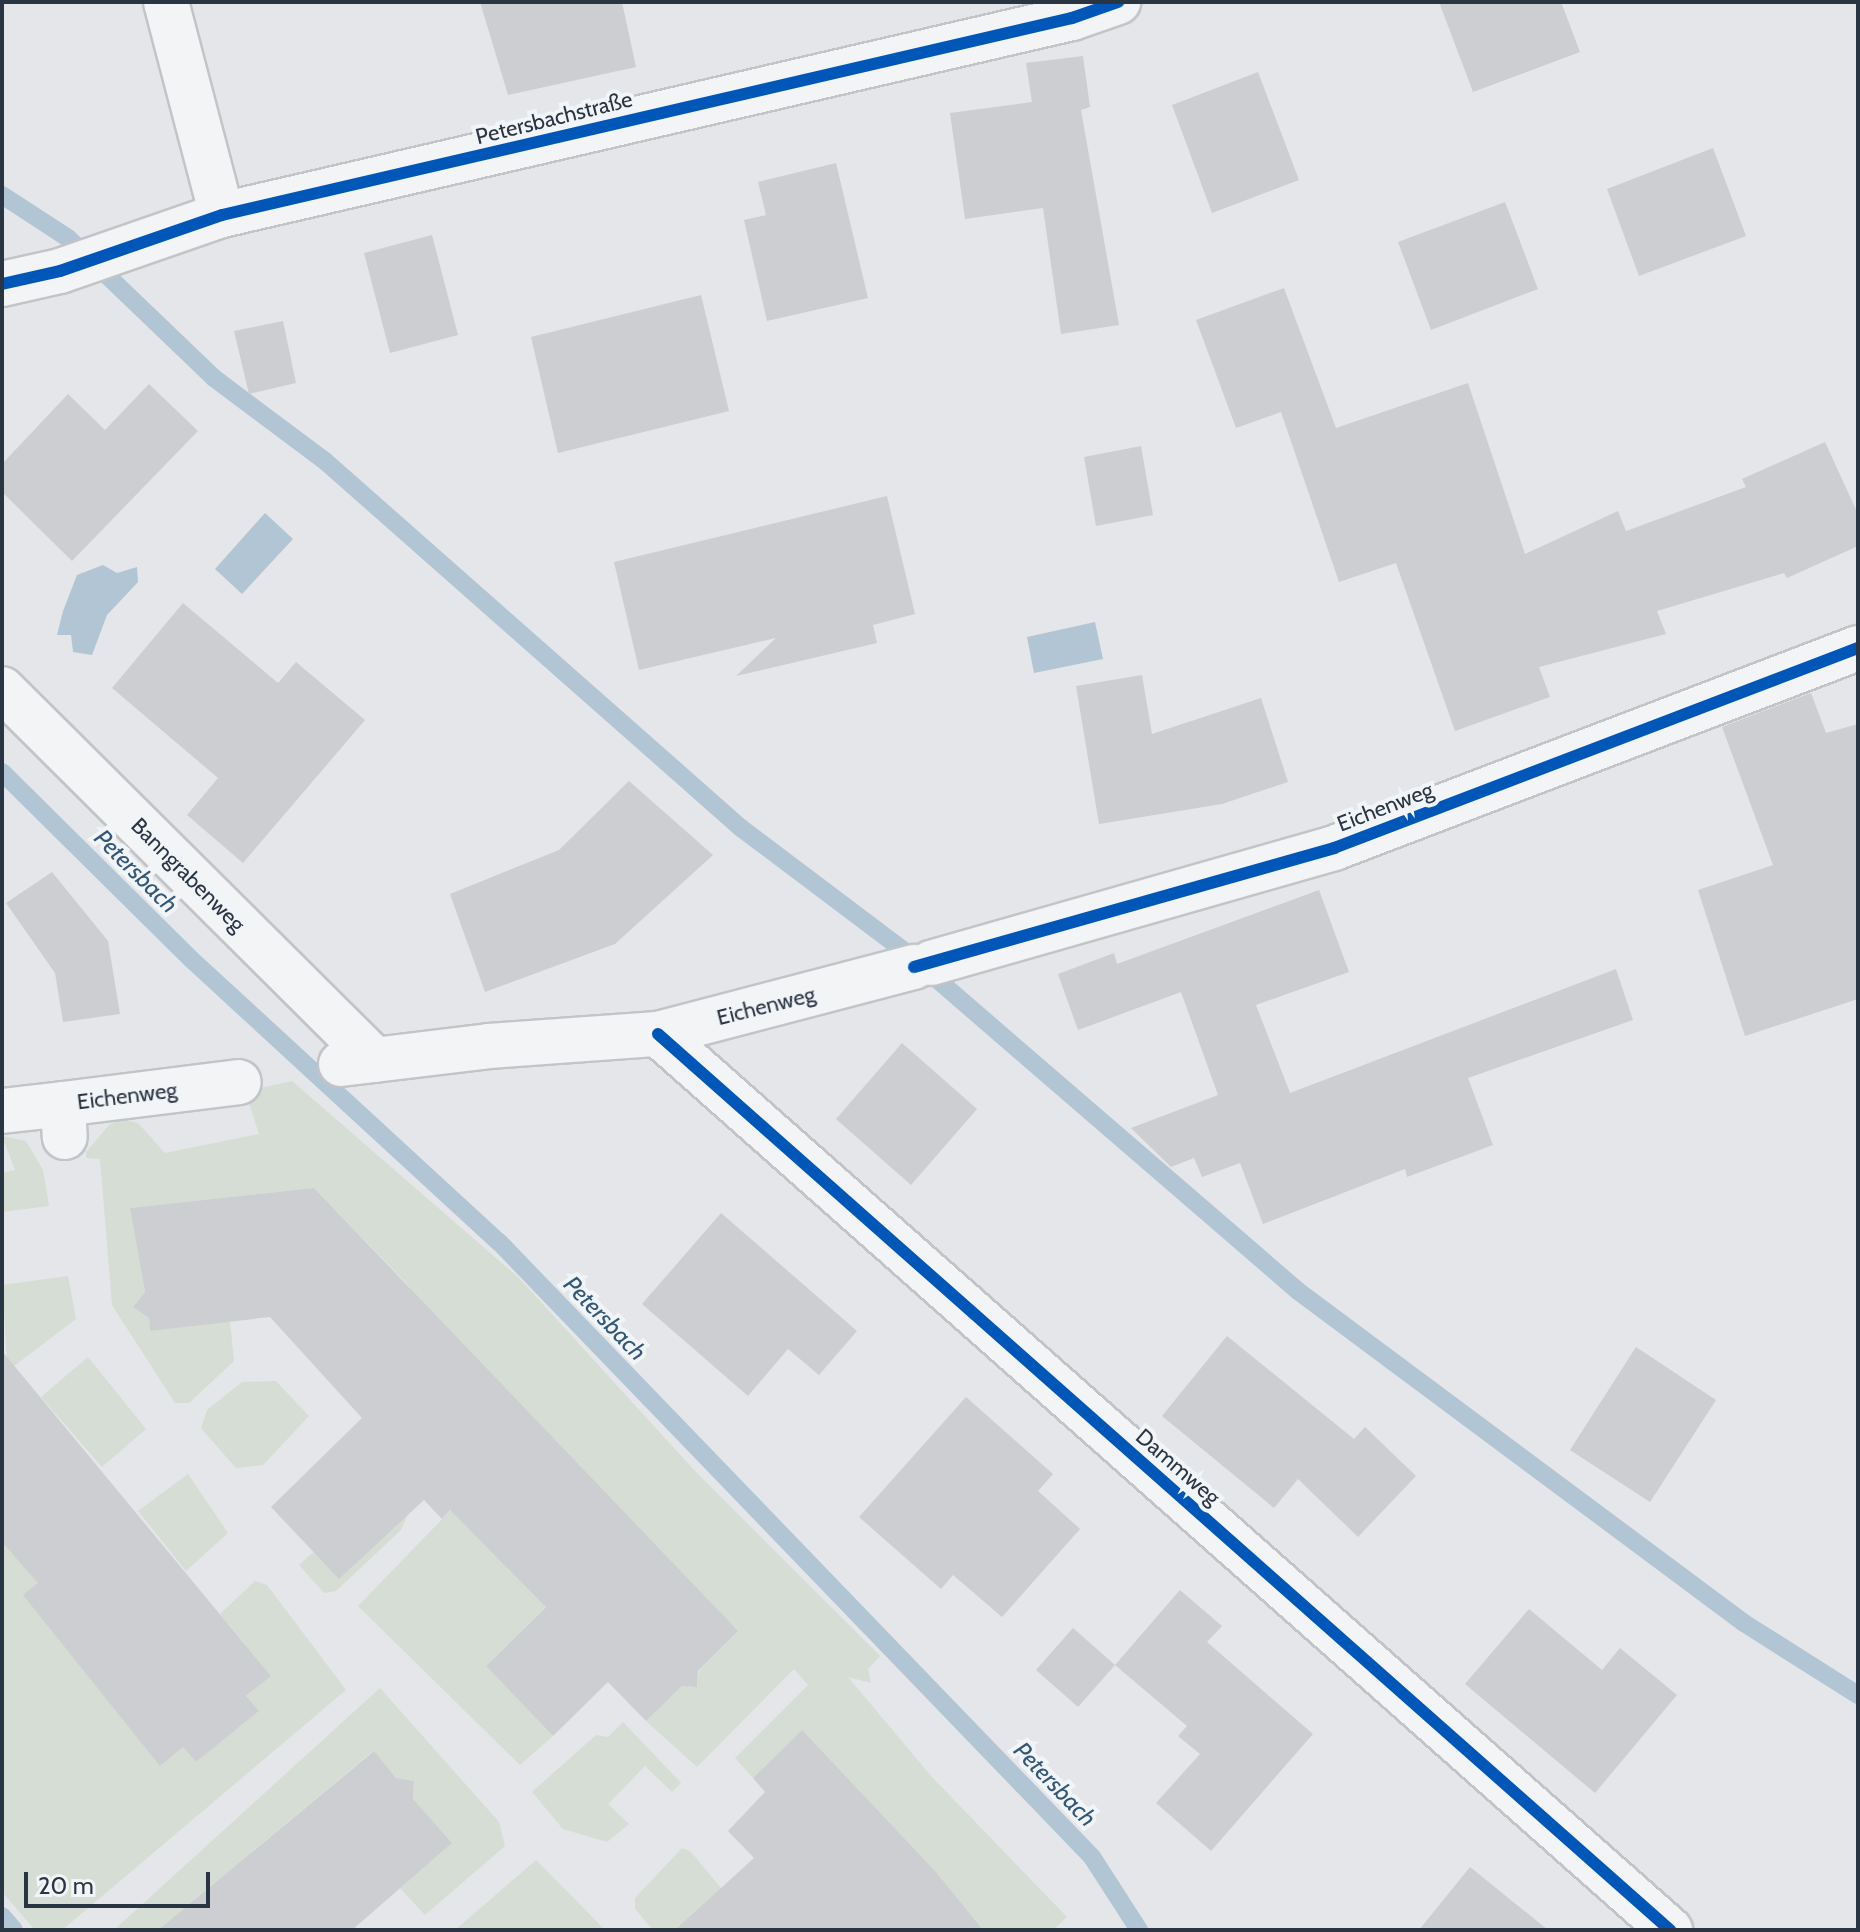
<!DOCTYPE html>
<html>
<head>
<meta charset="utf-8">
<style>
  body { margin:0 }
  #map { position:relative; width:1860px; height:1932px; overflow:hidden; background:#e4e6e9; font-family:Cabin,sans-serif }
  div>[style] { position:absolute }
  .green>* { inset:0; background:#d5ddd4 }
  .water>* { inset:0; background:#b2c5d4 }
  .stream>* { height:18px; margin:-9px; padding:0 9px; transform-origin:9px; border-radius:9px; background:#b2c5d4 }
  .building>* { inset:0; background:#ccced1 }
  .roads { filter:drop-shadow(2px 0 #c2c4c7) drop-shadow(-2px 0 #c2c4c7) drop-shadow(0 2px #c2c4c7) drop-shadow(0 -2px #c2c4c7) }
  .street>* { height:44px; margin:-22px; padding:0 22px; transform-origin:22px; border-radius:22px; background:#f3f4f6 }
  .cycleway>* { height:12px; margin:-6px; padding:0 6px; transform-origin:6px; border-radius:6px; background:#0057b8 }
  span { translate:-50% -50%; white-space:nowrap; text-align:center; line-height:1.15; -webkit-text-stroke:8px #f2f5f8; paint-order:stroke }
  .street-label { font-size:22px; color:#2a3543 }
  .water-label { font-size:24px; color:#335778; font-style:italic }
  .frame { position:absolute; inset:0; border:4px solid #2a3543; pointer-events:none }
  .scale { position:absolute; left:24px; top:1872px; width:186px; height:36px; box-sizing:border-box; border:4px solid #2a3543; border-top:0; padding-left:10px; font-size:24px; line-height:28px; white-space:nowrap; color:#2a3543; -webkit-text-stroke:6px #f2f5f8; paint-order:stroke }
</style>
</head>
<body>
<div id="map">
  <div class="green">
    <i style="clip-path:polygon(292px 1081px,519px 1278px,693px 1469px,880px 1656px,868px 1669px,871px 1683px,848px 1677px,931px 1776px,1067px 1917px,1053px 1930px,983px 1930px,936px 1872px,802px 1730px,753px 1778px,735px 1758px,808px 1685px,794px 1669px,697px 1767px,646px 1721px,682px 1686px,697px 1687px,699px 1671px,738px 1631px,388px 1311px,411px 1288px,314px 1188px,130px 1208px,145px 1292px,133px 1307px,149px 1318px,150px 1331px,230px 1321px,234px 1361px,189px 1403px,175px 1403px,112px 1305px,100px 1159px,86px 1158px,86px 1152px,110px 1124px,122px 1119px,138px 1123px,165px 1153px,259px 1134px,248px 1100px,256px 1089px)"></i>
    <i style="clip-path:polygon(2px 1136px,26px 1141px,43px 1170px,49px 1206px,2px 1212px,2px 1173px,15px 1170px)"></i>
    <i style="clip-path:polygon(68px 1276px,76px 1319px,14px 1366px,7px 1358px,2px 1285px)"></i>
    <i style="clip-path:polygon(88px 1357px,146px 1429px,102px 1467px,41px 1397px)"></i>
    <i style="clip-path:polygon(276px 1381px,309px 1416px,263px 1465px,236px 1468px,201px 1428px,207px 1410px,242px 1382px)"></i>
    <i style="clip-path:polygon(188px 1474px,228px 1533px,186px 1571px,138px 1511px)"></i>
    <i style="clip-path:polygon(451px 1510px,546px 1606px,486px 1666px,553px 1736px,520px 1765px,358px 1606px)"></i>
    <i style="clip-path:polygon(409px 1512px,401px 1530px,336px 1591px,324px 1593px,299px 1565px,311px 1554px)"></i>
    <i style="clip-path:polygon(30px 1518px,160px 1765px,183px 1747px,196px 1762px,259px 1711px,246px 1696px,271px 1676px,220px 1614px,255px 1581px,267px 1585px,346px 1690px,62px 1930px,35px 1930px,2px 1892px,2px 1542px)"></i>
    <i style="clip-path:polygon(380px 1688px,499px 1822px,505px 1846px,425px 1915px,400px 1888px,452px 1843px,413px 1799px,414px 1781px,396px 1778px,373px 1751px,164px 1925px,164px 1930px,114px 1930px)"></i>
    <i style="clip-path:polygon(623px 1722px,681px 1783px,672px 1792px,645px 1766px,608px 1804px,629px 1824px,607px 1842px,563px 1829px,532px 1792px,596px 1735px,608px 1737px)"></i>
    <i style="clip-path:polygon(682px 1848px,691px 1852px,721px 1888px,715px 1930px,653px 1930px,635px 1909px,635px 1898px)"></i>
    <i style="clip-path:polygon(536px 1860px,605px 1930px,455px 1930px)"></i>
  </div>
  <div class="water">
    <i style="clip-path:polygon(265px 513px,293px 539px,242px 594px,215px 569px)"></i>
    <i style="clip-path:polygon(103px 565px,117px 573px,137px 567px,138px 582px,107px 615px,92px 655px,73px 652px,71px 635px,57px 635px,63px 611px,77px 575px)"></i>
    <i style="clip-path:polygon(1095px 622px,1103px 659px,1034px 673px,1027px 637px)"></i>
  </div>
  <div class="stream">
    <i style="left:2px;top:195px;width:79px;rotate:33.1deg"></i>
    <i style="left:68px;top:238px;width:202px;rotate:43.8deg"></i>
    <i style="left:214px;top:378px;width:139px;rotate:36.8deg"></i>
    <i style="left:325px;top:461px;width:555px;rotate:41.42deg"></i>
    <i style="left:741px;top:828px;width:203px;rotate:37deg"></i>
    <i style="left:903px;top:950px;width:522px;rotate:40.8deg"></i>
    <i style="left:1298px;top:1291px;width:556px;rotate:36.66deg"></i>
    <i style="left:1744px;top:1623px;width:135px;rotate:32.3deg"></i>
    <i style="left:2px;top:772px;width:267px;rotate:44.7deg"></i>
    <i style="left:192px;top:960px;width:417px;rotate:42.6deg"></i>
    <i style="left:499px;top:1242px;width:854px;rotate:46.04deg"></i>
    <i style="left:1092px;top:1857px;width:87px;rotate:57.2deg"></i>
    <i style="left:2px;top:1916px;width:18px;rotate:49deg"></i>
  </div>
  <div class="building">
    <i style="clip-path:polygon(480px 2px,622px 2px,636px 67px,508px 95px)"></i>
    <i style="clip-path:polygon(1439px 2px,1561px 2px,1580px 52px,1473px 92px)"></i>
    <i style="clip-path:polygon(1083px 56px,1090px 107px,1081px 110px,1119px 325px,1061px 334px,1043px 208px,965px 219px,950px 113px,1032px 102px,1026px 63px)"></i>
    <i style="clip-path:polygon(1258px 72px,1299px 180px,1212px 213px,1172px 105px)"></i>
    <i style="clip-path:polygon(1713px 148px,1746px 236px,1639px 276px,1607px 189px)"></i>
    <i style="clip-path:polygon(836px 163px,868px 298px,767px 321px,744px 220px,766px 215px,758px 182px)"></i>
    <i style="clip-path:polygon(1505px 202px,1538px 289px,1431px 330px,1398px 242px)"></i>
    <i style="clip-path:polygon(432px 235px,458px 335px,390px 353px,364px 253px)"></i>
    <i style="clip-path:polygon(1284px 288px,1336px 428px,1468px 383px,1525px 554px,1618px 511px,1626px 531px,1746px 487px,1742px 479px,1825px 442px,1858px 514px,1858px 546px,1787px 578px,1784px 573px,1657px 611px,1666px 634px,1539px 667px,1550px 697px,1455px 731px,1396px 563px,1339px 582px,1281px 412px,1236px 428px,1196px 320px)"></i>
    <i style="clip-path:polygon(701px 295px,729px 411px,558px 453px,531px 337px)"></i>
    <i style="clip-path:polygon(283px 321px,296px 383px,249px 394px,234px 331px)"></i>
    <i style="clip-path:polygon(149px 384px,198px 431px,72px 561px,2px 492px,2px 464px,68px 394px,105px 430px)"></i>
    <i style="clip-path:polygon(1141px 446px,1153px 515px,1096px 526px,1084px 457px)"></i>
    <i style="clip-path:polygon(887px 496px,915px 614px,873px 625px,877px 643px,736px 676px,776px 638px,639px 670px,614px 562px)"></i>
    <i style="clip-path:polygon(183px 603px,278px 683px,296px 662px,365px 720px,243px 863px,187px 815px,218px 778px,112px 688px)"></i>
    <i style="clip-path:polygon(1142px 675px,1152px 734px,1261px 698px,1288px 782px,1222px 804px,1099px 824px,1076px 686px)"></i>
    <i style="clip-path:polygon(1811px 693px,1826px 733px,1858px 724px,1858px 999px,1745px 1036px,1698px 890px,1773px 865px,1722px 727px)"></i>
    <i style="clip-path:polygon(629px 781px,713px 855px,615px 944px,485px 992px,450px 894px,559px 850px)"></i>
    <i style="clip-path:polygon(52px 872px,108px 941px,120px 1014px,63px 1022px,55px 973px,6px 903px)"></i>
    <i style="clip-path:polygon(1319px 890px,1349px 972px,1256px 1005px,1290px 1093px,1616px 969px,1633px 1020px,1468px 1078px,1493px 1145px,1407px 1177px,1405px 1169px,1263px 1224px,1240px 1163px,1202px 1177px,1194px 1158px,1171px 1167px,1131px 1128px,1218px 1095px,1181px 992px,1078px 1030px,1058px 974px,1114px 953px,1117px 964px)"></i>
    <i style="clip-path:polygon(902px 1043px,977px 1109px,911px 1185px,836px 1119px)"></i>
    <i style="clip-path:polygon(314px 1188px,738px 1631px,698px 1671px,697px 1687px,682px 1686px,646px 1721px,608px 1682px,553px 1736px,486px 1666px,546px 1607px,450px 1510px,442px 1519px,424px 1500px,339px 1579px,271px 1507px,362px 1418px,270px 1317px,150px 1331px,149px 1318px,133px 1307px,145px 1292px,130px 1208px)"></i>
    <i style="clip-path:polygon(721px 1213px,857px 1331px,819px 1375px,788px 1349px,748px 1396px,642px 1304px)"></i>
    <i style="clip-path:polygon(1227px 1336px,1354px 1439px,1365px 1427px,1416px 1476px,1358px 1537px,1298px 1479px,1274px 1508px,1162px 1416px)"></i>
    <i style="clip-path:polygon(1636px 1347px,1716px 1400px,1650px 1502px,1570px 1450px)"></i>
    <i style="clip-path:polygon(2px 1351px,271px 1676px,246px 1696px,259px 1711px,196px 1762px,183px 1747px,160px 1766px,23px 1595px,38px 1583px,2px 1542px)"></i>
    <i style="clip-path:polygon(966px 1397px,1053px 1474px,1038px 1491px,1080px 1529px,1002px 1617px,953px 1575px,941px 1589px,859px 1517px)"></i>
    <i style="clip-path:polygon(1180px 1590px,1222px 1626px,1207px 1642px,1313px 1734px,1211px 1851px,1156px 1803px,1200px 1754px,1178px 1736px,1187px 1726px,1115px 1665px)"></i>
    <i style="clip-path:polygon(1529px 1609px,1602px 1670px,1620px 1648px,1677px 1695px,1595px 1793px,1465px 1684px)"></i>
    <i style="clip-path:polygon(1073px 1628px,1115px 1665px,1078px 1707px,1036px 1670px)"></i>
    <i style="clip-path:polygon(802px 1730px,936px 1872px,983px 1930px,675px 1930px,754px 1858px,728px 1831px,765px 1792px,753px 1778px)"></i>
    <i style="clip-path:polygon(374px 1751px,396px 1778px,414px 1781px,413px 1799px,452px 1843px,352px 1930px,158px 1930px)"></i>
    <i style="clip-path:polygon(1470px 1867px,1548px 1930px,1419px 1930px)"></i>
  </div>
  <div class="roads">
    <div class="street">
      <i style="left:166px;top:2px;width:220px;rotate:75.3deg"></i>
      <i style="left:2px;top:284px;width:59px;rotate:-12.6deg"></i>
      <i style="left:60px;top:271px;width:171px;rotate:-19.1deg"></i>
      <i style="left:222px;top:215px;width:873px;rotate:-13.05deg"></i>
      <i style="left:1072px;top:18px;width:49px;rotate:-19.2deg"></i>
      <i style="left:2px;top:689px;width:526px;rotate:44.85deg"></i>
      <i style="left:931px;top:963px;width:419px;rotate:-15.9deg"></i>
      <i style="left:1334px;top:848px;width:561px;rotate:-20.89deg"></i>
      <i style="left:658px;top:1034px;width:1352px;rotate:41.52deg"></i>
      <i style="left:341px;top:1064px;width:149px;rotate:-6.9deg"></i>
      <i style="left:489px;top:1046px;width:169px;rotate:-4.1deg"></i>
      <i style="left:658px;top:1034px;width:265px;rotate:-14.7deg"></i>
      <i style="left:63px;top:1104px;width:177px;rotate:-7.1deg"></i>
      <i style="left:2px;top:1111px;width:61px;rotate:-6.5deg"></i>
      <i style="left:63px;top:1104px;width:33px;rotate:87deg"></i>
    </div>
  </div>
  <div class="cycleway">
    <i style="left:2px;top:284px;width:59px;rotate:-12.6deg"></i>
    <i style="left:60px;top:271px;width:171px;rotate:-19.1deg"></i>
    <i style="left:222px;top:215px;width:873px;rotate:-13.05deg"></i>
    <i style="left:1072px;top:18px;width:49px;rotate:-19.2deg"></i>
    <i style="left:914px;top:967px;width:437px;rotate:-15.8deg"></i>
    <i style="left:1334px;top:848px;width:561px;rotate:-20.89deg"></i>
    <i style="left:658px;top:1034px;width:1352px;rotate:41.52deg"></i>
  </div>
  <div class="street-label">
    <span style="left:554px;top:118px;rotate:-14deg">Petersbachstraße</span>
    <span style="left:1385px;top:807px;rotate:-21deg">Eichenweg</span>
    <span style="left:188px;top:875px;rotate:45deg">Banngrabenweg</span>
    <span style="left:766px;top:1006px;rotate:-14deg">Eichenweg</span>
    <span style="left:127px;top:1096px;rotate:-7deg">Eichenweg</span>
    <span style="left:1178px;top:1467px;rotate:41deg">Dammweg</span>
  </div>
  <div class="water-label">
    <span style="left:136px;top:871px;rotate:45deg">Petersbach</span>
    <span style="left:605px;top:1318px;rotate:46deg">Petersbach</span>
    <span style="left:1055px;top:1784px;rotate:46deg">Petersbach</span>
  </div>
  <div class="frame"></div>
  <div class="scale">20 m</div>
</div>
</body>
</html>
